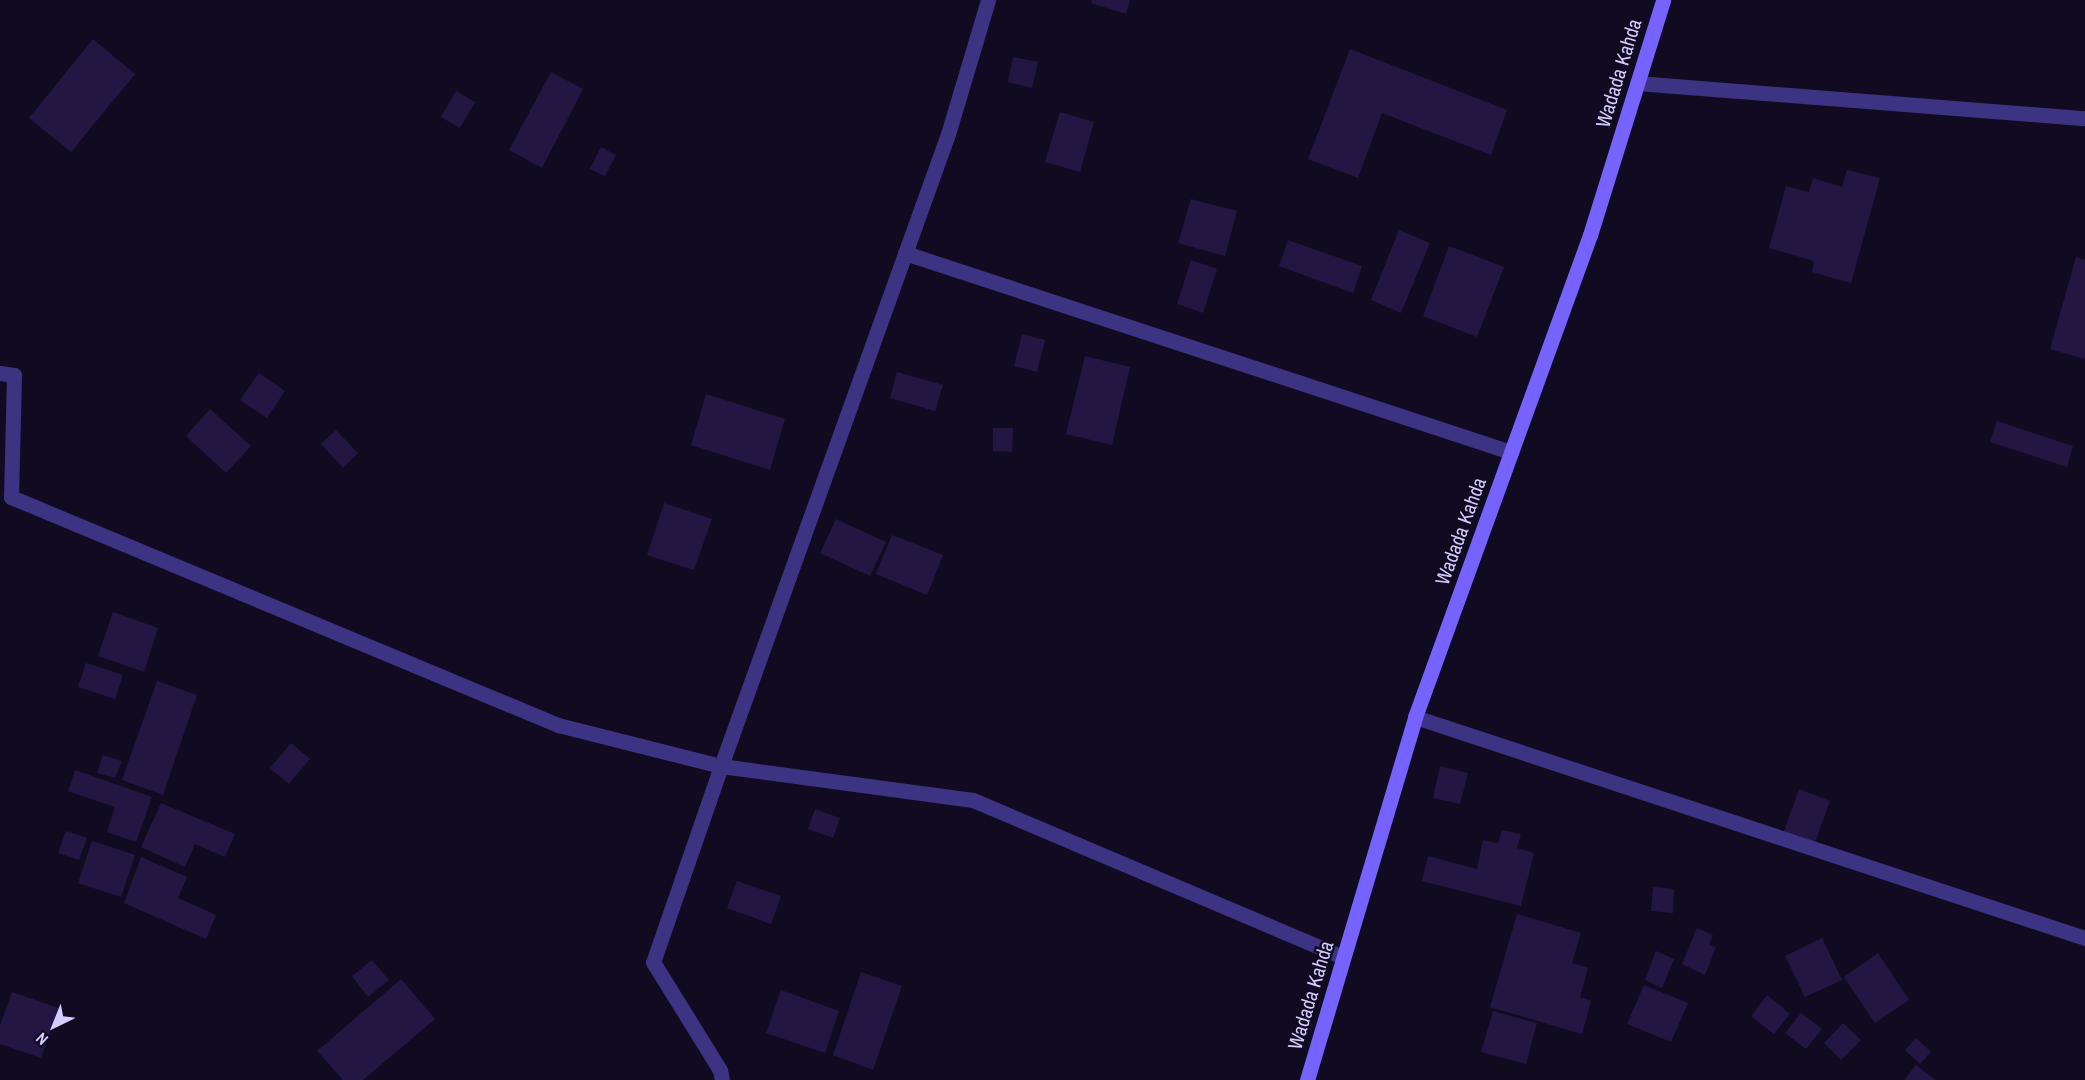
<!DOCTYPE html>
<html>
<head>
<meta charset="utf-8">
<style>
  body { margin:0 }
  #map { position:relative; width:2085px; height:1080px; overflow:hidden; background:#110b21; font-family:"Archivo Narrow",sans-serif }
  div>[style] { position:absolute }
  .building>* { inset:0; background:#241643 }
  .minor>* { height:15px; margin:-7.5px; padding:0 7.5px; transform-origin:7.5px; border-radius:7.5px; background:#3e3383 }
  .secondary>* { height:15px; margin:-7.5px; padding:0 7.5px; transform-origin:7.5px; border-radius:7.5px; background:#7662ff }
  span { translate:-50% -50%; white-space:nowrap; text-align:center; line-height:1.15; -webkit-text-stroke:5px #110b21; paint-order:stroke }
  .street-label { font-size:20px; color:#d6cbff }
  .north { position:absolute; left:24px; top:996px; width:60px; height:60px; -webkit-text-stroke:4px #110b21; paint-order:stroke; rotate:223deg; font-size:16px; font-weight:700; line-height:24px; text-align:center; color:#d6cbff }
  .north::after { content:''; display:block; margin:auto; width:21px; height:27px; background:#d6cbff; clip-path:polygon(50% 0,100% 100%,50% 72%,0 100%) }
</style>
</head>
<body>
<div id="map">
  <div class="building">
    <i style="clip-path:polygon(1092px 0,1130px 0,1126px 14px,1091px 3px)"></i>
    <i style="clip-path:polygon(93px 39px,135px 74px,71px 152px,29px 118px)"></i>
    <i style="clip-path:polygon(1350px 49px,1507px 110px,1491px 155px,1382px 113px,1358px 178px,1308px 159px)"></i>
    <i style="clip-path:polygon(1013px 57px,1038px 62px,1032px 88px,1008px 82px)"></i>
    <i style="clip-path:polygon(551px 72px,583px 89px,542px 168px,509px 150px)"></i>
    <i style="clip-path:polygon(456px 91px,475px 102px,460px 128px,441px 117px)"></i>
    <i style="clip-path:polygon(1060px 112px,1094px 122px,1080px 172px,1045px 162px)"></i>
    <i style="clip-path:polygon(601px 147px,616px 155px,605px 176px,590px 169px)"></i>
    <i style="clip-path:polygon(1847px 170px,1880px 178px,1851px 283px,1812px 272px,1814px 261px,1769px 248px,1786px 186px,1809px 192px,1813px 178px,1842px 187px)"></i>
    <i style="clip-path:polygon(1191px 199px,1237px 211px,1225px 256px,1178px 243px)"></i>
    <i style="clip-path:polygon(1399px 230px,1430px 243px,1401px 313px,1371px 300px)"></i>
    <i style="clip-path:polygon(1288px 240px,1362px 266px,1353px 293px,1279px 266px)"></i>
    <i style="clip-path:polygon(1449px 246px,1504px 267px,1477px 337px,1423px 316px)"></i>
    <i style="clip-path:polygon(2076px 257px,2085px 260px,2085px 359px,2050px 349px)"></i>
    <i style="clip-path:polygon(1191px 260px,1217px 269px,1203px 313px,1177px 304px)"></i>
    <i style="clip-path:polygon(1022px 334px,1045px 340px,1037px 372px,1014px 366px)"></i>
    <i style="clip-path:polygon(1085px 356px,1130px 367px,1112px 445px,1066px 434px)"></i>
    <i style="clip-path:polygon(897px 372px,943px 385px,935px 411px,890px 398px)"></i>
    <i style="clip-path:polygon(259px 373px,285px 391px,267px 418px,240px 400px)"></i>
    <i style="clip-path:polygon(706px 394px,785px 419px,770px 470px,691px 445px)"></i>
    <i style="clip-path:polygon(210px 409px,251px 446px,226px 473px,186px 436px)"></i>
    <i style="clip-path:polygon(1997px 421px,2073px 446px,2067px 467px,1990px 442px)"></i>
    <i style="clip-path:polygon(993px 428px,1013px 428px,1012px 452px,993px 451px)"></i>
    <i style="clip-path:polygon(336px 430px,358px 453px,343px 468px,321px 444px)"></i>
    <i style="clip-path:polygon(664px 503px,712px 519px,694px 570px,647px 555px)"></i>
    <i style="clip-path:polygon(836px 519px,886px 542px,870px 576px,820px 553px)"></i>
    <i style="clip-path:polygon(892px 535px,943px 555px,927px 595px,876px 574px)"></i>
    <i style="clip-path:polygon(113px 612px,158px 628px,144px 672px,98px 656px)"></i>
    <i style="clip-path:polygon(86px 663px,123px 675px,115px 699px,78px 687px)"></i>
    <i style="clip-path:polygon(157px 681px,197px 695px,163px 795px,122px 780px)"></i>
    <i style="clip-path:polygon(291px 743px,310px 759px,289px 784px,270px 768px)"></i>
    <i style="clip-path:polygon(103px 755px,122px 761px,115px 778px,97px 773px)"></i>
    <i style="clip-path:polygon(1440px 766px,1468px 773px,1460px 804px,1433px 798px)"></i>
    <i style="clip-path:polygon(75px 770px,152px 797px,136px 842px,107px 832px,115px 807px,68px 791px)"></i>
    <i style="clip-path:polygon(1799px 789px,1830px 801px,1814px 845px,1783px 834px)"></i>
    <i style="clip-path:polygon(161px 803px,235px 834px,225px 857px,195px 844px,185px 867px,141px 847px)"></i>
    <i style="clip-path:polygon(815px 809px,840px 818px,833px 838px,808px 829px)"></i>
    <i style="clip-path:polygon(1502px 830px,1521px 834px,1517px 848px,1534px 853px,1521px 906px,1422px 881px,1428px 856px,1477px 869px,1483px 840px,1498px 843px)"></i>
    <i style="clip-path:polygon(66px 831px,87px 838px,79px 860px,58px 853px)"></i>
    <i style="clip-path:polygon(92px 841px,135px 855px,121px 897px,78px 883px)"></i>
    <i style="clip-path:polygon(141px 857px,187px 877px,178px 898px,216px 915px,206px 939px,124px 903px)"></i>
    <i style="clip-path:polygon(737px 881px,781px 896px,771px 924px,727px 908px)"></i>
    <i style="clip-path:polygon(1653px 887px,1674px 889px,1673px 913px,1651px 911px)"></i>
    <i style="clip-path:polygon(1517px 914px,1581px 933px,1572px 963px,1588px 968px,1580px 997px,1591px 1001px,1582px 1034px,1490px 1007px)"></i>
    <i style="clip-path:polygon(1697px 928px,1713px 935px,1709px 945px,1716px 947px,1705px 975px,1682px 964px)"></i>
    <i style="clip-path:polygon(1822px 938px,1842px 980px,1805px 997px,1785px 956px)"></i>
    <i style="clip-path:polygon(1656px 951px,1674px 959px,1662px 988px,1645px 980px)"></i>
    <i style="clip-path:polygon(1878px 953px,1909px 1000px,1875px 1023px,1844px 977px)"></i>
    <i style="clip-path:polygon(372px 960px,389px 980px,368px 997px,352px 976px)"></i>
    <i style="clip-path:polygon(861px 972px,902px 986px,873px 1070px,833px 1055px)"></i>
    <i style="clip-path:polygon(401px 979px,435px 1019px,363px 1080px,343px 1080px,317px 1051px)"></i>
    <i style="clip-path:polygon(1644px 985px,1688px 1003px,1671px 1042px,1627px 1024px)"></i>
    <i style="clip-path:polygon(781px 990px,839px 1011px,825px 1053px,766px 1033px)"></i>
    <i style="clip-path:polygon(12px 992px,58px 1008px,41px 1058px,0 1044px,0 1025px)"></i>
    <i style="clip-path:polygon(1767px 995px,1790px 1014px,1774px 1034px,1751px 1016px)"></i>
    <i style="clip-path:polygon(1493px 1011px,1537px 1023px,1526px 1064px,1481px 1052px)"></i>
    <i style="clip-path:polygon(1801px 1013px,1822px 1029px,1806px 1049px,1785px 1033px)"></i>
    <i style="clip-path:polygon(1843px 1023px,1861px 1040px,1841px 1060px,1824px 1043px)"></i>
    <i style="clip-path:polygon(1916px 1038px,1931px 1052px,1920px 1064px,1905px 1050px)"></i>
    <i style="clip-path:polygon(1916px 1065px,1935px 1080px,1904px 1080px)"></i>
  </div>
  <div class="minor">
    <i style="left:988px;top:0;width:140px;rotate:106.6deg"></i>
    <i style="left:948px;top:134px;width:672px;rotate:109.76deg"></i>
    <i style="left:721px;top:766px;width:254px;rotate:7.7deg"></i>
    <i style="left:973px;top:800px;width:402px;rotate:23deg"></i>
    <i style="left:1637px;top:83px;width:449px;rotate:4.5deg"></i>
    <i style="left:905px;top:253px;width:638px;rotate:18.18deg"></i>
    <i style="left:0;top:373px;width:14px;rotate:8deg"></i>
    <i style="left:14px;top:375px;width:122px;rotate:91.4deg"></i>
    <i style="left:11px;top:497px;width:593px;rotate:22.63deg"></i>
    <i style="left:558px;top:725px;width:168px;rotate:14.1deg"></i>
    <i style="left:721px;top:766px;width:207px;rotate:109.1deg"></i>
    <i style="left:653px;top:962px;width:127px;rotate:58.2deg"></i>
    <i style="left:720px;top:1070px;width:10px;rotate:79deg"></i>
    <i style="left:1415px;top:717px;width:706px;rotate:18.26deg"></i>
  </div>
  <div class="secondary">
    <i style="left:1307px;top:1080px;width:379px;rotate:-73.4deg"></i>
    <i style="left:1415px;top:717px;width:513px;rotate:-70.05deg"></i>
    <i style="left:1590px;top:235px;width:246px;rotate:-72.7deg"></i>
  </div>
  <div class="street-label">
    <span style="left:1618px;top:73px;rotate:-73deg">Wadada Kahda</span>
    <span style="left:1460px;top:531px;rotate:-70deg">Wadada Kahda</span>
    <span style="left:1310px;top:995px;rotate:-73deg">Wadada Kahda</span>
  </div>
  <div class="north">N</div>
</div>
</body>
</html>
